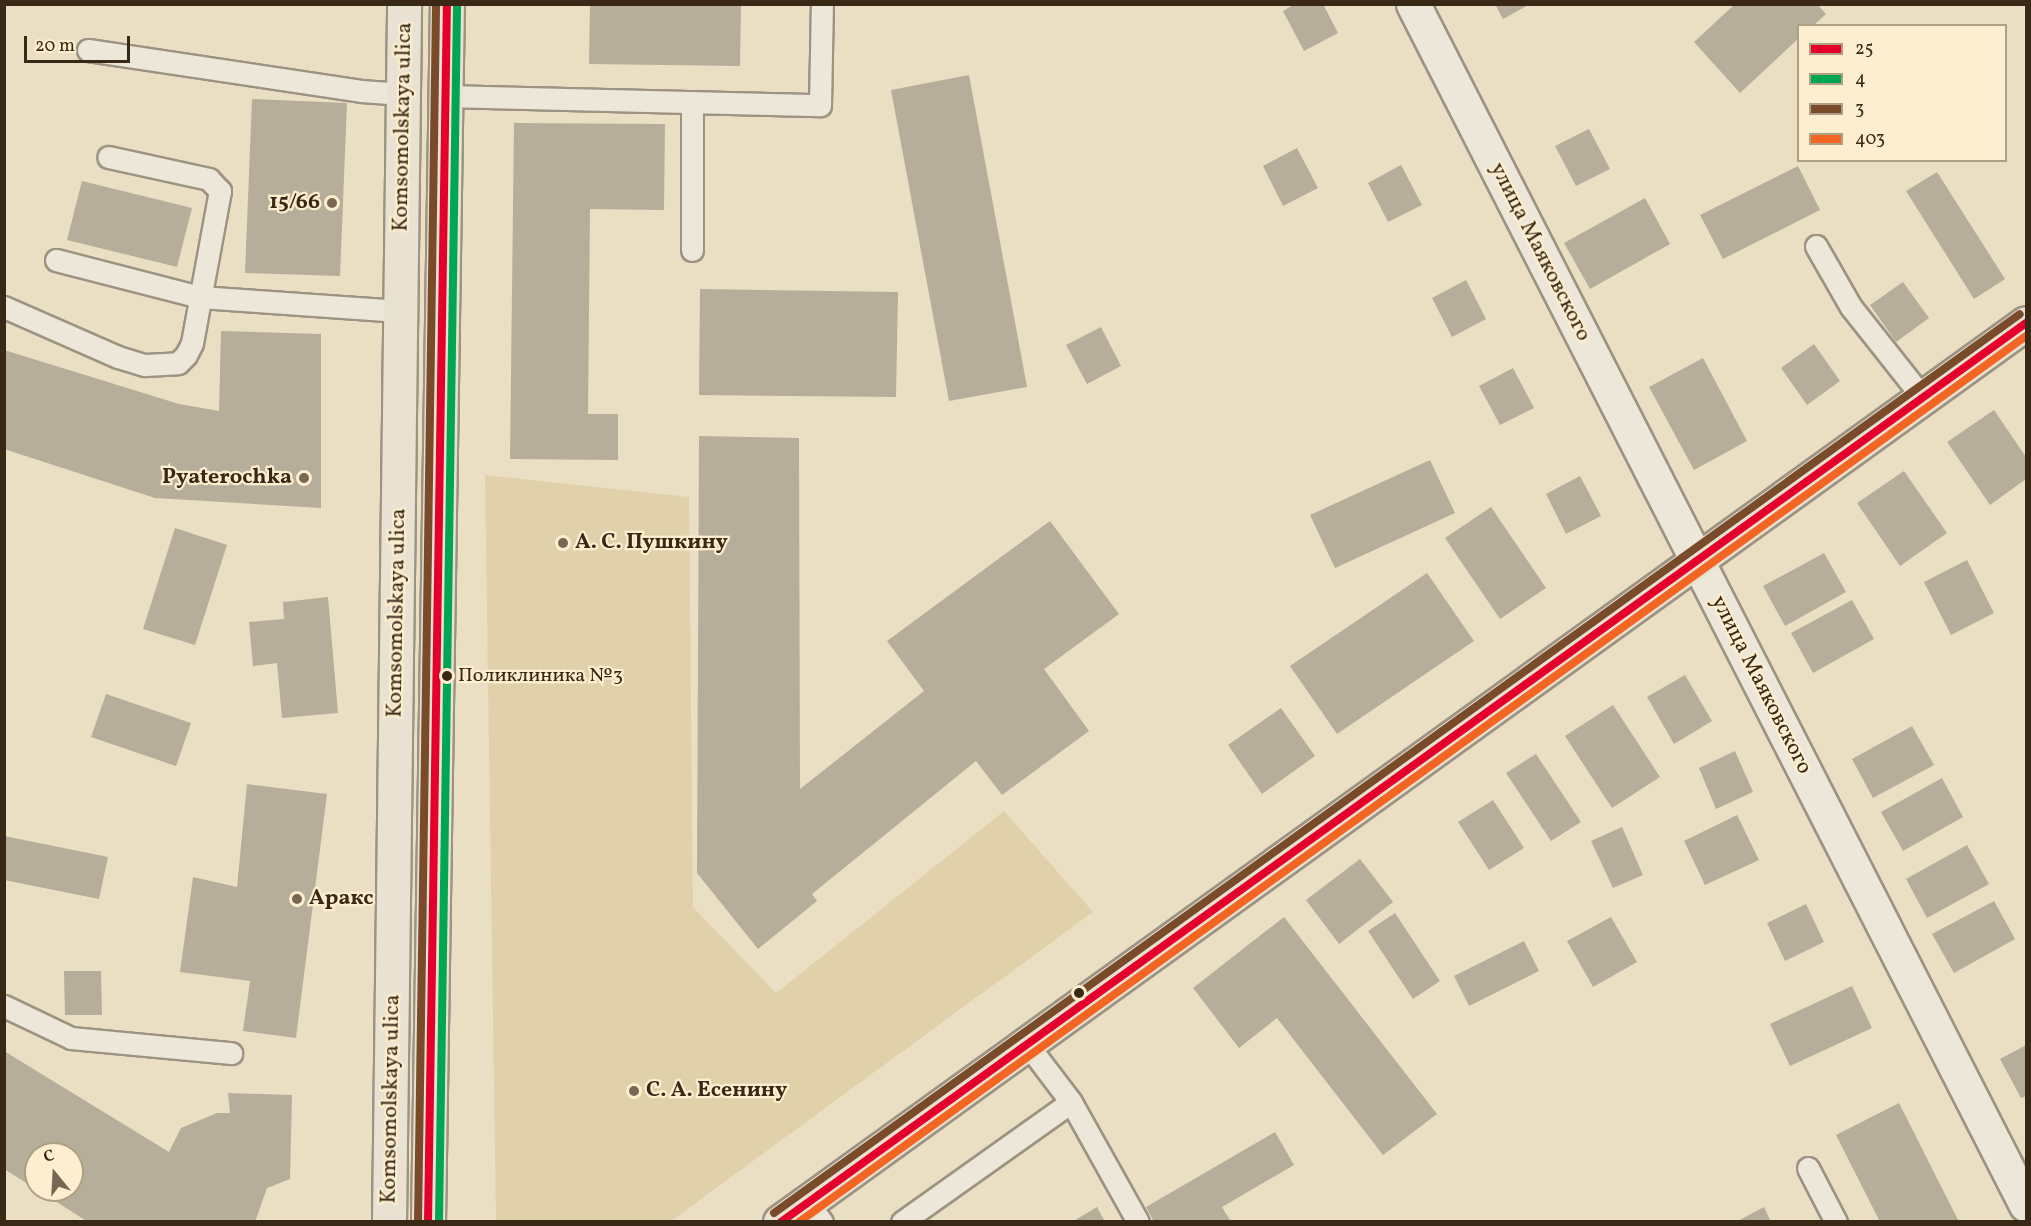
<!DOCTYPE html>
<html>
<head>
<meta charset="utf-8">
<style>
  body { margin:0 }
  #map { position:relative; width:2031px; height:1226px; overflow:hidden; background:#eadfc3; font-family:Vollkorn,serif }
  div>[style] { position:absolute }
  .green>* { inset:0; background:#e1d1ab }
  .building>* { inset:0; background:#b6ae9b }
  .roads { filter:drop-shadow(2px 0 #9c9382) drop-shadow(-2px 0 #9c9382) drop-shadow(0 2px #9c9382) drop-shadow(0 -2px #9c9382) }
  .lane>* { height:21px; margin:-10.5px; padding:0 10.5px; transform-origin:10.5px; border-radius:10.5px; background:#ede7d9 }
  .street>* { height:33px; margin:-16.5px; padding:0 16.5px; transform-origin:16.5px; border-radius:16.5px; background:#ede7d9 }
  .primary>* { height:33px; margin:-16.5px; padding:0 16.5px; transform-origin:16.5px; border-radius:16.5px; background:#e9e2d2 }
  .bus-1>* { height:8px; margin:-4px; padding:0 4px; transform-origin:4px; border-radius:4px; background:#e4002b }
  .bus-2>* { height:8px; margin:-4px; padding:0 4px; transform-origin:4px; border-radius:4px; background:#00a651 }
  .bus-3>* { height:8px; margin:-4px; padding:0 4px; transform-origin:4px; border-radius:4px; background:#7a4b2a }
  .bus-4>* { height:8px; margin:-4px; padding:0 4px; transform-origin:4px; border-radius:4px; background:#f26522 }
  .dots>* { width:16px; height:16px; translate:-50% -50%; box-sizing:border-box; border:3px solid #fceece; border-radius:50% }
  span { translate:-50% -50%; white-space:nowrap; text-align:center; line-height:1.15; -webkit-text-stroke:4.5px #fceece; paint-order:stroke }
  .bus-label { font-size:20px; color:#3a2817 }
  .left { translate:0 -50%; text-align:left }
  .street-label { font-size:22px; color:#3a2817 }
  .poi-label { font-size:22px; color:#3a2817; font-weight:700 }
  .right { translate:-100% -50%; text-align:right }
  .frame { position:absolute; inset:0; border:6px solid #3a2817; pointer-events:none }
  .legend { position:absolute; left:1797px; top:24px; width:210px; height:138px; box-sizing:border-box; background:#fceece; border:2px solid #ae9f85; margin:0; padding:8px 10px; list-style:none; font-size:18px; color:#3a2817 }
  .legend li { display:flex; align-items:center; gap:12px; height:30px }
  .legend b { width:30px; border:2px solid #ae9f85 }
  .north { position:absolute; left:24px; top:1142px; width:60px; height:60px; box-sizing:border-box; background:#fceece; border:2px solid #ae9f85; border-radius:50%; rotate:342deg; font-size:16px; font-weight:700; line-height:24px; text-align:center; color:#3a2817 }
  .north::after { content:''; display:block; margin:auto; width:21px; height:27px; background:#786853; clip-path:polygon(50% 0,100% 100%,50% 72%,0 100%) }
  .scale { position:absolute; left:24px; top:36px; width:106px; height:27px; box-sizing:border-box; border:3px solid #3a2817; border-top:0; padding-left:8px; font-size:18px; line-height:21px; white-space:nowrap; color:#3a2817; -webkit-text-stroke:4px #fceece; paint-order:stroke }
</style>
</head>
<body>
<div id="map">
  <div class="green">
    <i style="clip-path:polygon(485px 475px,689px 497px,693px 907px,776px 993px,1004px 811px,1093px 912px,671px 1221px,496px 1221px)"></i>
  </div>
  <div class="building">
    <i style="clip-path:polygon(590px 4px,741px 4px,740px 66px,589px 64px)"></i>
    <i style="clip-path:polygon(1295px 4px,1323px 4px,1338px 33px,1304px 51px,1283px 11px)"></i>
    <i style="clip-path:polygon(1495px 4px,1530px 4px,1503px 19px)"></i>
    <i style="clip-path:polygon(1735px 4px,1817px 4px,1826px 14px,1813px 26px,1798px 26px,1798px 39px,1740px 93px,1694px 42px)"></i>
    <i style="clip-path:polygon(969px 75px,1027px 387px,949px 401px,891px 90px)"></i>
    <i style="clip-path:polygon(252px 99px,347px 103px,340px 276px,245px 273px)"></i>
    <i style="clip-path:polygon(514px 123px,665px 124px,664px 210px,590px 209px,588px 414px,618px 414px,618px 460px,510px 459px)"></i>
    <i style="clip-path:polygon(1589px 129px,1610px 169px,1576px 186px,1555px 146px)"></i>
    <i style="clip-path:polygon(1297px 148px,1318px 188px,1283px 206px,1263px 166px)"></i>
    <i style="clip-path:polygon(1401px 165px,1422px 205px,1388px 222px,1368px 183px)"></i>
    <i style="clip-path:polygon(1798px 166px,1820px 210px,1723px 259px,1700px 215px)"></i>
    <i style="clip-path:polygon(1937px 172px,2005px 279px,1974px 299px,1906px 191px)"></i>
    <i style="clip-path:polygon(82px 181px,192px 208px,177px 267px,67px 240px)"></i>
    <i style="clip-path:polygon(1645px 198px,1670px 244px,1590px 289px,1564px 243px)"></i>
    <i style="clip-path:polygon(1466px 280px,1486px 319px,1452px 337px,1432px 298px)"></i>
    <i style="clip-path:polygon(1903px 282px,1929px 318px,1896px 342px,1870px 305px)"></i>
    <i style="clip-path:polygon(700px 289px,898px 292px,896px 397px,699px 395px)"></i>
    <i style="clip-path:polygon(1101px 327px,1121px 366px,1087px 384px,1066px 345px)"></i>
    <i style="clip-path:polygon(221px 331px,321px 334px,321px 508px,155px 498px,4px 449px,4px 350px,179px 404px,219px 411px)"></i>
    <i style="clip-path:polygon(1814px 344px,1840px 381px,1807px 405px,1781px 368px)"></i>
    <i style="clip-path:polygon(1703px 358px,1747px 441px,1694px 470px,1649px 387px)"></i>
    <i style="clip-path:polygon(1513px 368px,1534px 408px,1500px 425px,1479px 386px)"></i>
    <i style="clip-path:polygon(1994px 410px,2026px 457px,2026px 479px,1990px 505px,1947px 442px)"></i>
    <i style="clip-path:polygon(699px 436px,799px 438px,800px 789px,924px 691px,887px 641px,1050px 521px,1119px 614px,1044px 669px,1089px 731px,1002px 795px,976px 761px,812px 894px,817px 901px,758px 949px,697px 873px)"></i>
    <i style="clip-path:polygon(1430px 460px,1455px 513px,1335px 568px,1310px 515px)"></i>
    <i style="clip-path:polygon(1904px 471px,1947px 533px,1900px 566px,1857px 503px)"></i>
    <i style="clip-path:polygon(1580px 476px,1601px 516px,1566px 534px,1546px 494px)"></i>
    <i style="clip-path:polygon(1491px 507px,1546px 588px,1500px 619px,1445px 538px)"></i>
    <i style="clip-path:polygon(175px 528px,227px 545px,195px 645px,143px 629px)"></i>
    <i style="clip-path:polygon(1824px 553px,1846px 592px,1785px 626px,1763px 586px)"></i>
    <i style="clip-path:polygon(1967px 560px,1994px 613px,1951px 635px,1924px 582px)"></i>
    <i style="clip-path:polygon(1427px 573px,1474px 641px,1337px 734px,1290px 666px)"></i>
    <i style="clip-path:polygon(328px 597px,338px 713px,282px 718px,277px 663px,253px 666px,249px 622px,284px 619px,283px 602px)"></i>
    <i style="clip-path:polygon(1852px 600px,1874px 639px,1813px 673px,1791px 633px)"></i>
    <i style="clip-path:polygon(1685px 675px,1712px 721px,1674px 744px,1647px 697px)"></i>
    <i style="clip-path:polygon(106px 694px,191px 723px,176px 766px,91px 737px)"></i>
    <i style="clip-path:polygon(1613px 705px,1660px 777px,1612px 808px,1565px 736px)"></i>
    <i style="clip-path:polygon(1281px 708px,1315px 756px,1262px 794px,1228px 745px)"></i>
    <i style="clip-path:polygon(1912px 726px,1934px 765px,1873px 798px,1852px 759px)"></i>
    <i style="clip-path:polygon(1735px 751px,1753px 792px,1716px 809px,1699px 768px)"></i>
    <i style="clip-path:polygon(1536px 754px,1581px 822px,1551px 841px,1506px 773px)"></i>
    <i style="clip-path:polygon(1942px 778px,1963px 817px,1903px 851px,1881px 812px)"></i>
    <i style="clip-path:polygon(247px 784px,327px 794px,296px 1038px,243px 1031px,250px 981px,180px 972px,193px 877px,237px 887px)"></i>
    <i style="clip-path:polygon(1493px 800px,1524px 848px,1489px 870px,1458px 822px)"></i>
    <i style="clip-path:polygon(1737px 815px,1759px 860px,1705px 885px,1684px 841px)"></i>
    <i style="clip-path:polygon(1622px 827px,1643px 875px,1613px 888px,1591px 841px)"></i>
    <i style="clip-path:polygon(4px 836px,108px 857px,99px 899px,4px 880px)"></i>
    <i style="clip-path:polygon(1967px 845px,1989px 884px,1927px 918px,1906px 879px)"></i>
    <i style="clip-path:polygon(1360px 859px,1393px 902px,1339px 944px,1306px 900px)"></i>
    <i style="clip-path:polygon(1994px 901px,2015px 939px,1954px 973px,1932px 934px)"></i>
    <i style="clip-path:polygon(1806px 904px,1824px 942px,1785px 961px,1767px 923px)"></i>
    <i style="clip-path:polygon(1395px 913px,1440px 981px,1413px 999px,1368px 931px)"></i>
    <i style="clip-path:polygon(1284px 917px,1437px 1114px,1383px 1155px,1277px 1018px,1239px 1048px,1193px 988px)"></i>
    <i style="clip-path:polygon(1611px 917px,1637px 962px,1593px 987px,1567px 941px)"></i>
    <i style="clip-path:polygon(1524px 941px,1539px 971px,1469px 1006px,1454px 976px)"></i>
    <i style="clip-path:polygon(64px 971px,101px 971px,102px 1015px,65px 1015px)"></i>
    <i style="clip-path:polygon(1852px 986px,1872px 1028px,1790px 1066px,1770px 1024px)"></i>
    <i style="clip-path:polygon(2026px 1045px,2026px 1096px,2021px 1098px,2000px 1059px)"></i>
    <i style="clip-path:polygon(4px 1051px,169px 1152px,181px 1128px,217px 1113px,230px 1113px,228px 1093px,292px 1095px,290px 1179px,267px 1188px,255px 1222px,88px 1222px,38px 1190px,72px 1190px,72px 1154px,36px 1154px,36px 1189px,4px 1169px)"></i>
    <i style="clip-path:polygon(1899px 1103px,1959px 1222px,1880px 1222px,1836px 1135px)"></i>
    <i style="clip-path:polygon(1275px 1132px,1294px 1165px,1222px 1207px,1231px 1222px,1154px 1222px,1146px 1207px)"></i>
    <i style="clip-path:polygon(1097px 1207px,1105px 1222px,1072px 1222px)"></i>
    <i style="clip-path:polygon(1764px 1207px,1771px 1222px,1736px 1222px)"></i>
  </div>
  <div class="roads">
    <div class="lane">
      <i style="left:88px;top:50px;width:276px;rotate:8.5deg"></i>
      <i style="left:361px;top:91px;width:42px;rotate:4.1deg"></i>
      <i style="left:445px;top:96px;width:375px;rotate:1.4deg"></i>
      <i style="left:820px;top:105px;width:101px;rotate:-88.9deg"></i>
      <i style="left:692px;top:102px;width:148px;rotate:90deg"></i>
      <i style="left:1816px;top:246px;width:70px;rotate:60.2deg"></i>
      <i style="left:1851px;top:307px;width:116px;rotate:51.6deg"></i>
      <i style="left:56px;top:260px;width:149px;rotate:14.4deg"></i>
      <i style="left:200px;top:297px;width:200px;rotate:4deg"></i>
      <i style="left:4px;top:307px;width:124px;rotate:23.7deg"></i>
      <i style="left:118px;top:357px;width:28px;rotate:17deg"></i>
      <i style="left:145px;top:365px;width:33px;rotate:-3deg"></i>
      <i style="left:178px;top:363px;width:11px;rotate:-45deg"></i>
      <i style="left:186px;top:355px;width:13px;rotate:-63deg"></i>
      <i style="left:192px;top:343px;width:155px;rotate:-79.6deg"></i>
      <i style="left:220px;top:191px;width:16px;rotate:-133deg"></i>
      <i style="left:209px;top:179px;width:103px;rotate:-167.7deg"></i>
      <i style="left:4px;top:1006px;width:74px;rotate:25.5deg"></i>
      <i style="left:71px;top:1038px;width:161px;rotate:5.4deg"></i>
      <i style="left:1027px;top:1044px;width:73px;rotate:52.8deg"></i>
      <i style="left:1071px;top:1102px;width:137px;rotate:60.8deg"></i>
      <i style="left:1808px;top:1168px;width:61px;rotate:62.6deg"></i>
      <i style="left:807px;top:1202px;width:25px;rotate:53deg"></i>
      <i style="left:902px;top:1222px;width:207px;rotate:-35.4deg"></i>
    </div>
    <div class="street">
      <i style="left:1413px;top:4px;width:1348px;rotate:62.96deg"></i>
    </div>
    <div class="primary">
      <i style="left:389px;top:1222px;width:1218px;rotate:-89.29deg"></i>
      <i style="left:428px;top:1222px;width:1218px;rotate:-89.11deg"></i>
      <i style="left:780px;top:1222px;width:1536px;rotate:-35.81deg"></i>
    </div>
  </div>
  <div class="bus-1">
    <i style="left:428px;top:1222px;width:1218px;rotate:-89.11deg"></i>
    <i style="left:781px;top:1222px;width:1536px;rotate:-35.83deg"></i>
  </div>
  <div class="bus-2">
    <i style="left:439px;top:1222px;width:1218px;rotate:-89.15deg"></i>
  </div>
  <div class="bus-3">
    <i style="left:774px;top:1213px;width:1536px;rotate:-35.81deg"></i>
    <i style="left:418px;top:1222px;width:1218px;rotate:-89.15deg"></i>
  </div>
  <div class="bus-4">
    <i style="left:799px;top:1222px;width:1513px;rotate:-35.83deg"></i>
  </div>
  <div class="dots">
    <i style="left:332px;top:203px;background:#786853"></i>
    <i style="left:304px;top:478px;background:#786853"></i>
    <i style="left:563px;top:543px;background:#786853"></i>
    <i style="left:447px;top:676px;background:#3a2817"></i>
    <i style="left:297px;top:899px;background:#786853"></i>
    <i style="left:1079px;top:993px;background:#3a2817"></i>
    <i style="left:634px;top:1091px;background:#786853"></i>
  </div>
  <div class="bus-label">
    <span class="left" style="left:458px;top:676px">Поликлиника №3</span>
  </div>
  <div class="street-label">
    <span style="left:403px;top:127px;rotate:-89deg">Komsomolskaya ulica</span>
    <span style="left:1540px;top:252px;rotate:63deg">улица Маяковского</span>
    <span style="left:397px;top:613px;rotate:-89deg">Komsomolskaya ulica</span>
    <span style="left:1761px;top:685px;rotate:63deg">улица Маяковского</span>
    <span style="left:391px;top:1099px;rotate:-89deg">Komsomolskaya ulica</span>
  </div>
  <div class="poi-label">
    <span class="right" style="left:320px;top:203px">15/66</span>
    <span class="right" style="left:292px;top:478px">Pyaterochka</span>
    <span class="left" style="left:575px;top:543px">А. С. Пушкину</span>
    <span class="left" style="left:309px;top:899px">Аракс</span>
    <span class="left" style="left:646px;top:1091px">С. А. Есенину</span>
  </div>
  <div class="frame"></div>
  <ul class="legend">
  <li><b style="height:8px;background:#e4002b"></b>25</li>
  <li><b style="height:8px;background:#00a651"></b>4</li>
  <li><b style="height:8px;background:#7a4b2a"></b>3</li>
  <li><b style="height:8px;background:#f26522"></b>403</li>
  </ul>
  <div class="north">С</div>
  <div class="scale">20 m</div>
</div>
</body>
</html>
